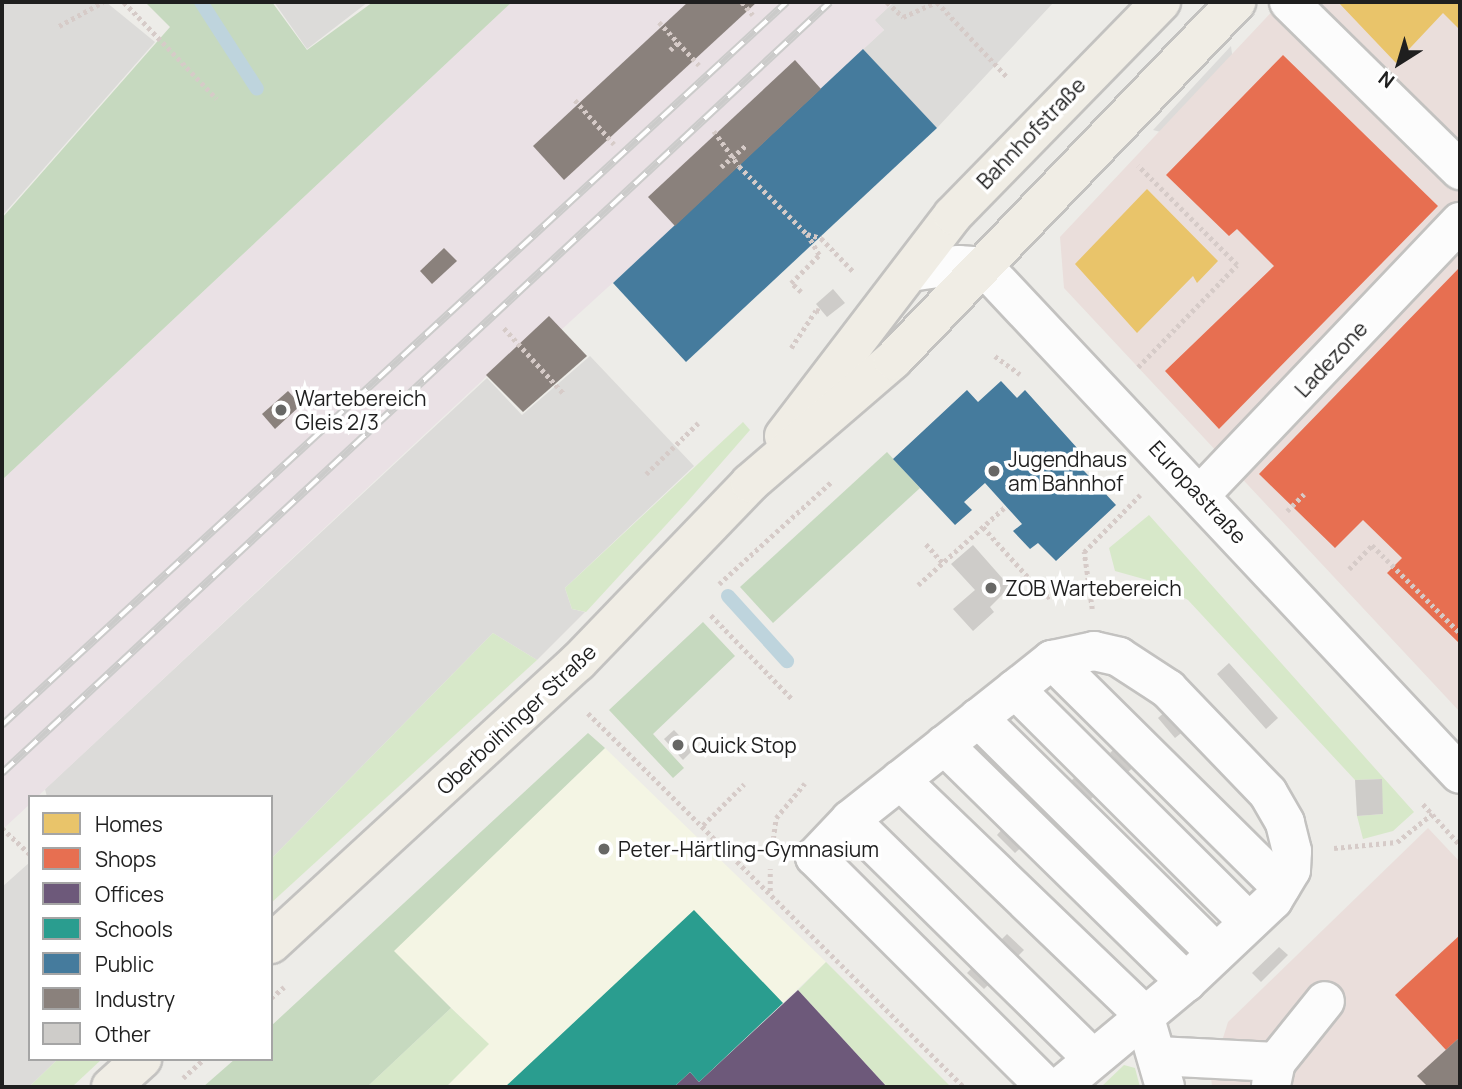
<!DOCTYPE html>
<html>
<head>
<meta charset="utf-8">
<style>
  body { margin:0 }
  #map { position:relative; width:1462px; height:1089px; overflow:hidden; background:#edece8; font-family:Manrope,sans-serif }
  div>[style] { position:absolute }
  .residential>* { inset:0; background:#dcdbd9 }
  .commercial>* { inset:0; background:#eadedb }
  .industrial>* { inset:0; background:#eae1e5 }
  .education>* { inset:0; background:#f4f5e4 }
  .grass>* { inset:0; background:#d7e8c9 }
  .forest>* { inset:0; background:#c6d9bf }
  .homes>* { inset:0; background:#e9c46a }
  .shops>* { inset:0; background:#e76f51 }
  .offices>* { inset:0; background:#6d597a }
  .schools>* { inset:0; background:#2a9d8f }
  .public>* { inset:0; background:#457b9d }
  .industry>* { inset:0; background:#8a817c }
  .stream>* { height:14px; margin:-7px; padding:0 7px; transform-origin:7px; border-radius:7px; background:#bed4dd }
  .building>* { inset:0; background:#ceccc9 }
  .path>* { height:4.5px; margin-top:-2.25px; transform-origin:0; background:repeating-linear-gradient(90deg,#d6cbc8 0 3.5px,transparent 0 7px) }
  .roads { filter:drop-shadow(2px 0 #c3c2c0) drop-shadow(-2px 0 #c3c2c0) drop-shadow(0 2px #c3c2c0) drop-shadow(0 -2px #c3c2c0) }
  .minor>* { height:38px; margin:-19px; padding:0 19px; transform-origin:19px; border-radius:19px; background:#fcfcfc }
  .major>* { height:38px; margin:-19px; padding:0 19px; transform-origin:19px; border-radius:19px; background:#f0ede5 }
  .rail>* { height:8px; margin-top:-4px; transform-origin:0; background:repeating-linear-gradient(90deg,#fff 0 16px,#cbcbca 0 32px); box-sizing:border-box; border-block:2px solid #cbcbca }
  .dots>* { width:19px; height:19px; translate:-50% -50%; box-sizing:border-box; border:4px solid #fff; border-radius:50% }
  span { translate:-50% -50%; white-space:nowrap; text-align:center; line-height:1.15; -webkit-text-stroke:7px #fff; paint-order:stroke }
  .street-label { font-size:21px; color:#1f1f1f }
  .poi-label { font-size:21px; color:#1f1f1f }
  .left { translate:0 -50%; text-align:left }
  .frame { position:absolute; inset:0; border:4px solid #1f1f1f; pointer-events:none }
  .legend { position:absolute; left:28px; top:795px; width:245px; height:266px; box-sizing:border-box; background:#fff; border:2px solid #a5a5a5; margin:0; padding:9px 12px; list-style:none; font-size:21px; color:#1f1f1f }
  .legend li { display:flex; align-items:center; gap:14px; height:35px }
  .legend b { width:35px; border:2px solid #a5a5a5 }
  .north { position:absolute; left:1364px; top:28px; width:70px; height:70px; -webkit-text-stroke:5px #fff; paint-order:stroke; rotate:217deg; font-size:19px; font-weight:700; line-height:28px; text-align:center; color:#1f1f1f }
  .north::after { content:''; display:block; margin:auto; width:24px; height:32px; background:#1f1f1f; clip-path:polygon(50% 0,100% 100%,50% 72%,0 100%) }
</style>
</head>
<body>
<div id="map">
  <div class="residential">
    <i style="clip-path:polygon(2px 2px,106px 2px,155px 42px,2px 216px)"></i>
    <i style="clip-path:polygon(274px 2px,368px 2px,307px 49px)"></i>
    <i style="clip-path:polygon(894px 2px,1051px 2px,1053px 3px,937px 128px,863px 49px,884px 30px,874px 20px)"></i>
    <i style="clip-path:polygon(1231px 46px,1234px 69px,1172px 135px,1153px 130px)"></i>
    <i style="clip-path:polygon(590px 356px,694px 466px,565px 588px,572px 609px,585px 612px,537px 660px,493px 633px,271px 859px,271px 797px,47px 797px,45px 789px,487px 378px,522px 415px)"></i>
    <i style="clip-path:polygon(30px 862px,30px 1059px,58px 1059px,29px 1087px,2px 1087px,2px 887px)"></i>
  </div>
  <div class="commercial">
    <i style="clip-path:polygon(1281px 2px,1460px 2px,1460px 712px,1064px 288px,1060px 237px)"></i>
    <i style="clip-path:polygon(1428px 828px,1460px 862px,1460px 1087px,1212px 1087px,1211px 1076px,1228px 1022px)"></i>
  </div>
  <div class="industrial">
    <i style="clip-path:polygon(512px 2px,894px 2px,875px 20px,884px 30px,821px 89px,809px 76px,675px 226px,561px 330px,549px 318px,37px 797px,30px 797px,30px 804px,2px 830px,2px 480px)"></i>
  </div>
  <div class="education">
    <i style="clip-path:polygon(605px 748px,826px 962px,783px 1003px,674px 1087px,446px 1087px,488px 1044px,393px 951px)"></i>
  </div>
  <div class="grass">
    <i style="clip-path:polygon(743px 422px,750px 430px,688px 501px,586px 612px,572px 609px,565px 588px)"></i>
    <i style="clip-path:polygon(1149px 515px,1414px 812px,1393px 831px,1363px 839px,1357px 816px,1383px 814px,1381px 779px,1355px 780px,1188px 600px,1158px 583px,1115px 571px,1109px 548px)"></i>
    <i style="clip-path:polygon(493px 633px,537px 660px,271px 903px,271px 859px)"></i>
    <i style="clip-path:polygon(826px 962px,951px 1087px,887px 1087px,798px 990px)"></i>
    <i style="clip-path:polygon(451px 1008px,489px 1044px,446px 1087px,367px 1087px)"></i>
    <i style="clip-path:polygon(58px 1059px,102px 1059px,72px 1087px,29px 1087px)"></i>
    <i style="clip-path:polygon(1124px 1065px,1135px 1068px,1140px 1087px,1101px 1087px)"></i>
  </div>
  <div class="forest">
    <i style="clip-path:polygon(145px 2px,272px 2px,307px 50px,373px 2px,512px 2px,2px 480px,2px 218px,170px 27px)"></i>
    <i style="clip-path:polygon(887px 452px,920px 488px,773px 623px,740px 587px)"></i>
    <i style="clip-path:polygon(703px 622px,735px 656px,653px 734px,684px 768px,673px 778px,609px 710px)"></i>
    <i style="clip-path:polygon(588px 733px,605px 748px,394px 951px,451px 1008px,367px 1087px,203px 1087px,235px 1059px,271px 1059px,271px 1026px)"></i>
  </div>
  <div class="homes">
    <i style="clip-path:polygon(1338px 2px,1460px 2px,1460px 30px,1443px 13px,1396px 63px)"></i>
    <i style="clip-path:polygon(1147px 189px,1218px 261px,1197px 283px,1193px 276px,1137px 333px,1075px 264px)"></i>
  </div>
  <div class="shops">
    <i style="clip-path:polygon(1283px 55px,1438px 206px,1219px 429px,1165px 371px,1274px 266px,1237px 229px,1229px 236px,1166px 175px)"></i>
    <i style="clip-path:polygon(1460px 267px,1460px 644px,1387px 573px,1402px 558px,1363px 520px,1335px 548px,1259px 474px)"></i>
    <i style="clip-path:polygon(1460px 935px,1460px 1037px,1446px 1050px,1395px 995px)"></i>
  </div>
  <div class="offices">
    <i style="clip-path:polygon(798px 990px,887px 1087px,674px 1087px,690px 1072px,699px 1082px)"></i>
  </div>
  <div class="schools">
    <i style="clip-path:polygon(694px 910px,783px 1003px,699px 1082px,690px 1072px,674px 1087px,505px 1087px)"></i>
  </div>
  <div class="public">
    <i style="clip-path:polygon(863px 49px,937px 128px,686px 362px,613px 283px)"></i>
    <i style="clip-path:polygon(1001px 381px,1017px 398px,1025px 390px,1078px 449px,1070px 456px,1116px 505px,1056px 561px,1038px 543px,1030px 549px,1013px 531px,1022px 524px,985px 483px,964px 502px,972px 510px,955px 525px,893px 459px,967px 390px,978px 402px)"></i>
  </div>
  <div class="industry">
    <i style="clip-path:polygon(688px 2px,757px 2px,564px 180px,533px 146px)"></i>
    <i style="clip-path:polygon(795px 60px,821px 89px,675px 226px,648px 197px)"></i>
    <i style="clip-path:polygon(444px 248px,457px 261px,432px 284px,420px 271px)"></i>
    <i style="clip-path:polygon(549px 316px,587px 356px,523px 412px,486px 375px)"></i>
    <i style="clip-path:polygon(288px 391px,301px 405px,275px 429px,262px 414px)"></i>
    <i style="clip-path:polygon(1460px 1037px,1460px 1087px,1428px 1087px,1417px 1076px)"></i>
  </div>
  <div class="stream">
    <i style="left:201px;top:2px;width:103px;rotate:57.2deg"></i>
    <i style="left:728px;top:596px;width:88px;rotate:47.8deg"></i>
  </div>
  <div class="building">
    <i style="clip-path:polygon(833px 289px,845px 303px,827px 317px,816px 304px)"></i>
    <i style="clip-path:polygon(973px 545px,1010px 587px,990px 607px,994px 612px,973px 631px,953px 609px,975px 590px,951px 564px)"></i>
    <i style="clip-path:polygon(1229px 663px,1278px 718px,1266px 729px,1217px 674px)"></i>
    <i style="clip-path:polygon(1167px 710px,1185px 730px,1175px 738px,1158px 718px)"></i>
    <i style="clip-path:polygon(674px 730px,693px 750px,683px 760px,664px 739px)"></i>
    <i style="clip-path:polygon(1118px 745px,1137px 764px,1128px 772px,1110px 753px)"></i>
    <i style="clip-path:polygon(1080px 772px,1099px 791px,1090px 800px,1071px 781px)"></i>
    <i style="clip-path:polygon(1382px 779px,1383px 814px,1357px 816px,1355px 780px)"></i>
    <i style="clip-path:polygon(1005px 826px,1024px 845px,1015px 853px,997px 835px)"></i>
    <i style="clip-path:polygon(1007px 934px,1024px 950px,1017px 957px,1000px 941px)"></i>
    <i style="clip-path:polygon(1279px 947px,1288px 955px,1261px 982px,1252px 973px)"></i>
    <i style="clip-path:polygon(974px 966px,990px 983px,984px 989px,967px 973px)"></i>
  </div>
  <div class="path">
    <i style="left:124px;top:2px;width:134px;rotate:46.2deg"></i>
    <i style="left:742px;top:2px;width:17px;rotate:50deg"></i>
    <i style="left:887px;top:2px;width:22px;rotate:43deg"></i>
    <i style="left:903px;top:17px;width:36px;rotate:-24deg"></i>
    <i style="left:937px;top:2px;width:104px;rotate:46.9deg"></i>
    <i style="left:659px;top:22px;width:59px;rotate:47.1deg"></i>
    <i style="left:59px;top:26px;width:50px;rotate:-28.6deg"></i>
    <i style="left:670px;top:50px;width:12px;rotate:-42deg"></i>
    <i style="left:575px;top:100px;width:59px;rotate:48.4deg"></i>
    <i style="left:714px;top:131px;width:43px;rotate:54.5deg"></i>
    <i style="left:739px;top:166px;width:96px;rotate:45deg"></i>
    <i style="left:807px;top:234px;width:15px;rotate:16deg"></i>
    <i style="left:821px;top:238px;width:47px;rotate:45.9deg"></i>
    <i style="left:721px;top:167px;width:33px;rotate:-41deg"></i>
    <i style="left:801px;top:292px;width:13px;rotate:-138deg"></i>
    <i style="left:791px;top:283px;width:40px;rotate:-45deg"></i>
    <i style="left:819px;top:255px;width:24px;rotate:-120deg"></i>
    <i style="left:504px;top:328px;width:89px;rotate:47.7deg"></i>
    <i style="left:791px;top:348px;width:45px;rotate:-56.7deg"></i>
    <i style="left:816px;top:310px;width:5px;rotate:11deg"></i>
    <i style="left:995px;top:356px;width:31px;rotate:36deg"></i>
    <i style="left:1138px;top:367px;width:142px;rotate:-45.9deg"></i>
    <i style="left:1237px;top:265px;width:140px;rotate:-135deg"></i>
    <i style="left:646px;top:474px;width:73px;rotate:-44.4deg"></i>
    <i style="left:1287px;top:511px;width:24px;rotate:-45deg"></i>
    <i style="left:983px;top:527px;width:94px;rotate:48deg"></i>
    <i style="left:1046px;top:597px;width:46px;rotate:-16.5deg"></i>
    <i style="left:926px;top:544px;width:25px;rotate:48deg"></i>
    <i style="left:1349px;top:569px;width:33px;rotate:-46deg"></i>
    <i style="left:1372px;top:545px;width:124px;rotate:45deg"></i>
    <i style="left:719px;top:584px;width:151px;rotate:-42.3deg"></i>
    <i style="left:918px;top:585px;width:117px;rotate:-41.9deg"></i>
    <i style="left:1092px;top:609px;width:58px;rotate:-98deg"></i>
    <i style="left:1084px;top:552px;width:80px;rotate:-45.5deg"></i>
    <i style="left:711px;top:615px;width:117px;rotate:46deg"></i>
    <i style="left:588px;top:713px;width:530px;rotate:44.85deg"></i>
    <i style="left:1423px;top:804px;width:55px;rotate:47.9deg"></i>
    <i style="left:703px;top:825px;width:58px;rotate:-45deg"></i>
    <i style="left:2px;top:828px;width:38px;rotate:43deg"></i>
    <i style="left:773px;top:839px;width:21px;rotate:-82deg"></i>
    <i style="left:776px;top:818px;width:45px;rotate:-50.4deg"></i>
    <i style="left:1334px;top:848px;width:63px;rotate:-5.4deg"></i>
    <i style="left:1397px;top:842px;width:45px;rotate:-38.7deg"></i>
    <i style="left:770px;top:891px;width:22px;rotate:-90deg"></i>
    <i style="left:271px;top:998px;width:17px;rotate:-40deg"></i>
    <i style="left:183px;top:1078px;width:28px;rotate:-42deg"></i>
  </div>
  <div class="roads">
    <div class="minor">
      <i style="left:1289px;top:2px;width:240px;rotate:44.5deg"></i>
      <i style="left:910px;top:272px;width:49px;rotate:-8.3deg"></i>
      <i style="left:958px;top:265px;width:26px;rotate:4deg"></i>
      <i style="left:984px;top:267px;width:695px;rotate:46.81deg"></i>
      <i style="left:1201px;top:494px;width:376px;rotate:-46.4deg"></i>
      <i style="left:1052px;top:660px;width:322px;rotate:44.7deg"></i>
      <i style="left:1015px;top:689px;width:330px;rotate:44.9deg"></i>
      <i style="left:978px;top:718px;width:334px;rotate:44.6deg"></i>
      <i style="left:944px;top:745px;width:339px;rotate:44.4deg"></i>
      <i style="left:900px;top:780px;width:339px;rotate:43.9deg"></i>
      <i style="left:1144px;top:1015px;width:75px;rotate:73.7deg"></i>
      <i style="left:850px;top:820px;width:338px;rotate:44.5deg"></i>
      <i style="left:1157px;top:1056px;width:119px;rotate:2.9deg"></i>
      <i style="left:1271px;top:1085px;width:24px;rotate:-78deg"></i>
      <i style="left:1276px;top:1062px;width:78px;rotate:-51.2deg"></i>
      <i style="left:1046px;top:1087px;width:326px;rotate:-135.1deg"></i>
      <i style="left:815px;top:857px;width:51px;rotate:-46.6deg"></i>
      <i style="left:850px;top:820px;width:258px;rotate:-38.4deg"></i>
      <i style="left:1052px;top:660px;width:43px;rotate:-12.1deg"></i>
      <i style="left:1094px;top:651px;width:26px;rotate:13deg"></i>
      <i style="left:1119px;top:657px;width:59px;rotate:33.1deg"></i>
      <i style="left:1168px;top:689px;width:144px;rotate:46.1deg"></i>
      <i style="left:1268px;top:793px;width:34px;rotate:60deg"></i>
      <i style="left:1285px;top:823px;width:29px;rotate:76deg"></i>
      <i style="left:1292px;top:851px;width:19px;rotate:93deg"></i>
      <i style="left:1291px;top:870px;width:35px;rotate:121deg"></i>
      <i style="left:1273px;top:900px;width:120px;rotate:136.7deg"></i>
      <i style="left:1186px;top:982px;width:164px;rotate:140.2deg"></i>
    </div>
    <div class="major">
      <i style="left:784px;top:436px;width:278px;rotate:-52.6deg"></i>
      <i style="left:953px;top:215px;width:298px;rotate:-45.7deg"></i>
      <i style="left:271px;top:944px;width:417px;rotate:-42.6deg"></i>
      <i style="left:578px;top:662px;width:248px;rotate:-46.1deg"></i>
      <i style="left:750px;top:483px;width:189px;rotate:-40.7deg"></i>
      <i style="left:893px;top:360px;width:496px;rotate:-46.2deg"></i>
      <i style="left:111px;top:1087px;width:42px;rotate:-42.1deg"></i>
    </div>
  </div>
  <div class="rail">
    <i style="left:2px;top:725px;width:1067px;rotate:-42.65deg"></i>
    <i style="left:2px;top:773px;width:1131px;rotate:-42.96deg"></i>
  </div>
  <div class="dots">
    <i style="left:281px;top:410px;background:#676765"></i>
    <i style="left:994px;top:471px;background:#676765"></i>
    <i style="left:991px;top:588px;background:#676765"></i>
    <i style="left:678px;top:745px;background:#676765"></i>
    <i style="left:604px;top:849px;background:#676765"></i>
  </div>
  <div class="street-label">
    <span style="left:1031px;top:133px;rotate:-46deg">Bahnhofstraße</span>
    <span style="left:1331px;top:359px;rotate:-47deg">Ladezone</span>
    <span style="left:1198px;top:492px;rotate:47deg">Europastraße</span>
    <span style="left:516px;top:719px;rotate:-43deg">Oberboihinger Straße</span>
  </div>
  <div class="poi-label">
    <span class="left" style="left:295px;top:410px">Wartebereich<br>Gleis 2/3</span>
    <span class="left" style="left:1008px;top:471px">Jugendhaus<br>am Bahnhof</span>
    <span class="left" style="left:1005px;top:588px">ZOB Wartebereich</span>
    <span class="left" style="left:692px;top:745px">Quick Stop</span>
    <span class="left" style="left:618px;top:849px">Peter-Härtling-Gymnasium</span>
  </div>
  <div class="frame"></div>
  <ul class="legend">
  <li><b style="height:19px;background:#e9c46a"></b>Homes</li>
  <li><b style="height:19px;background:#e76f51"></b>Shops</li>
  <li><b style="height:19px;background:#6d597a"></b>Offices</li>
  <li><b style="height:19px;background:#2a9d8f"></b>Schools</li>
  <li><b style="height:19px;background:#457b9d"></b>Public</li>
  <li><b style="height:19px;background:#8a817c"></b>Industry</li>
  <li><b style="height:19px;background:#ceccc9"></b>Other</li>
  </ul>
  <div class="north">N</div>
</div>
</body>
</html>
